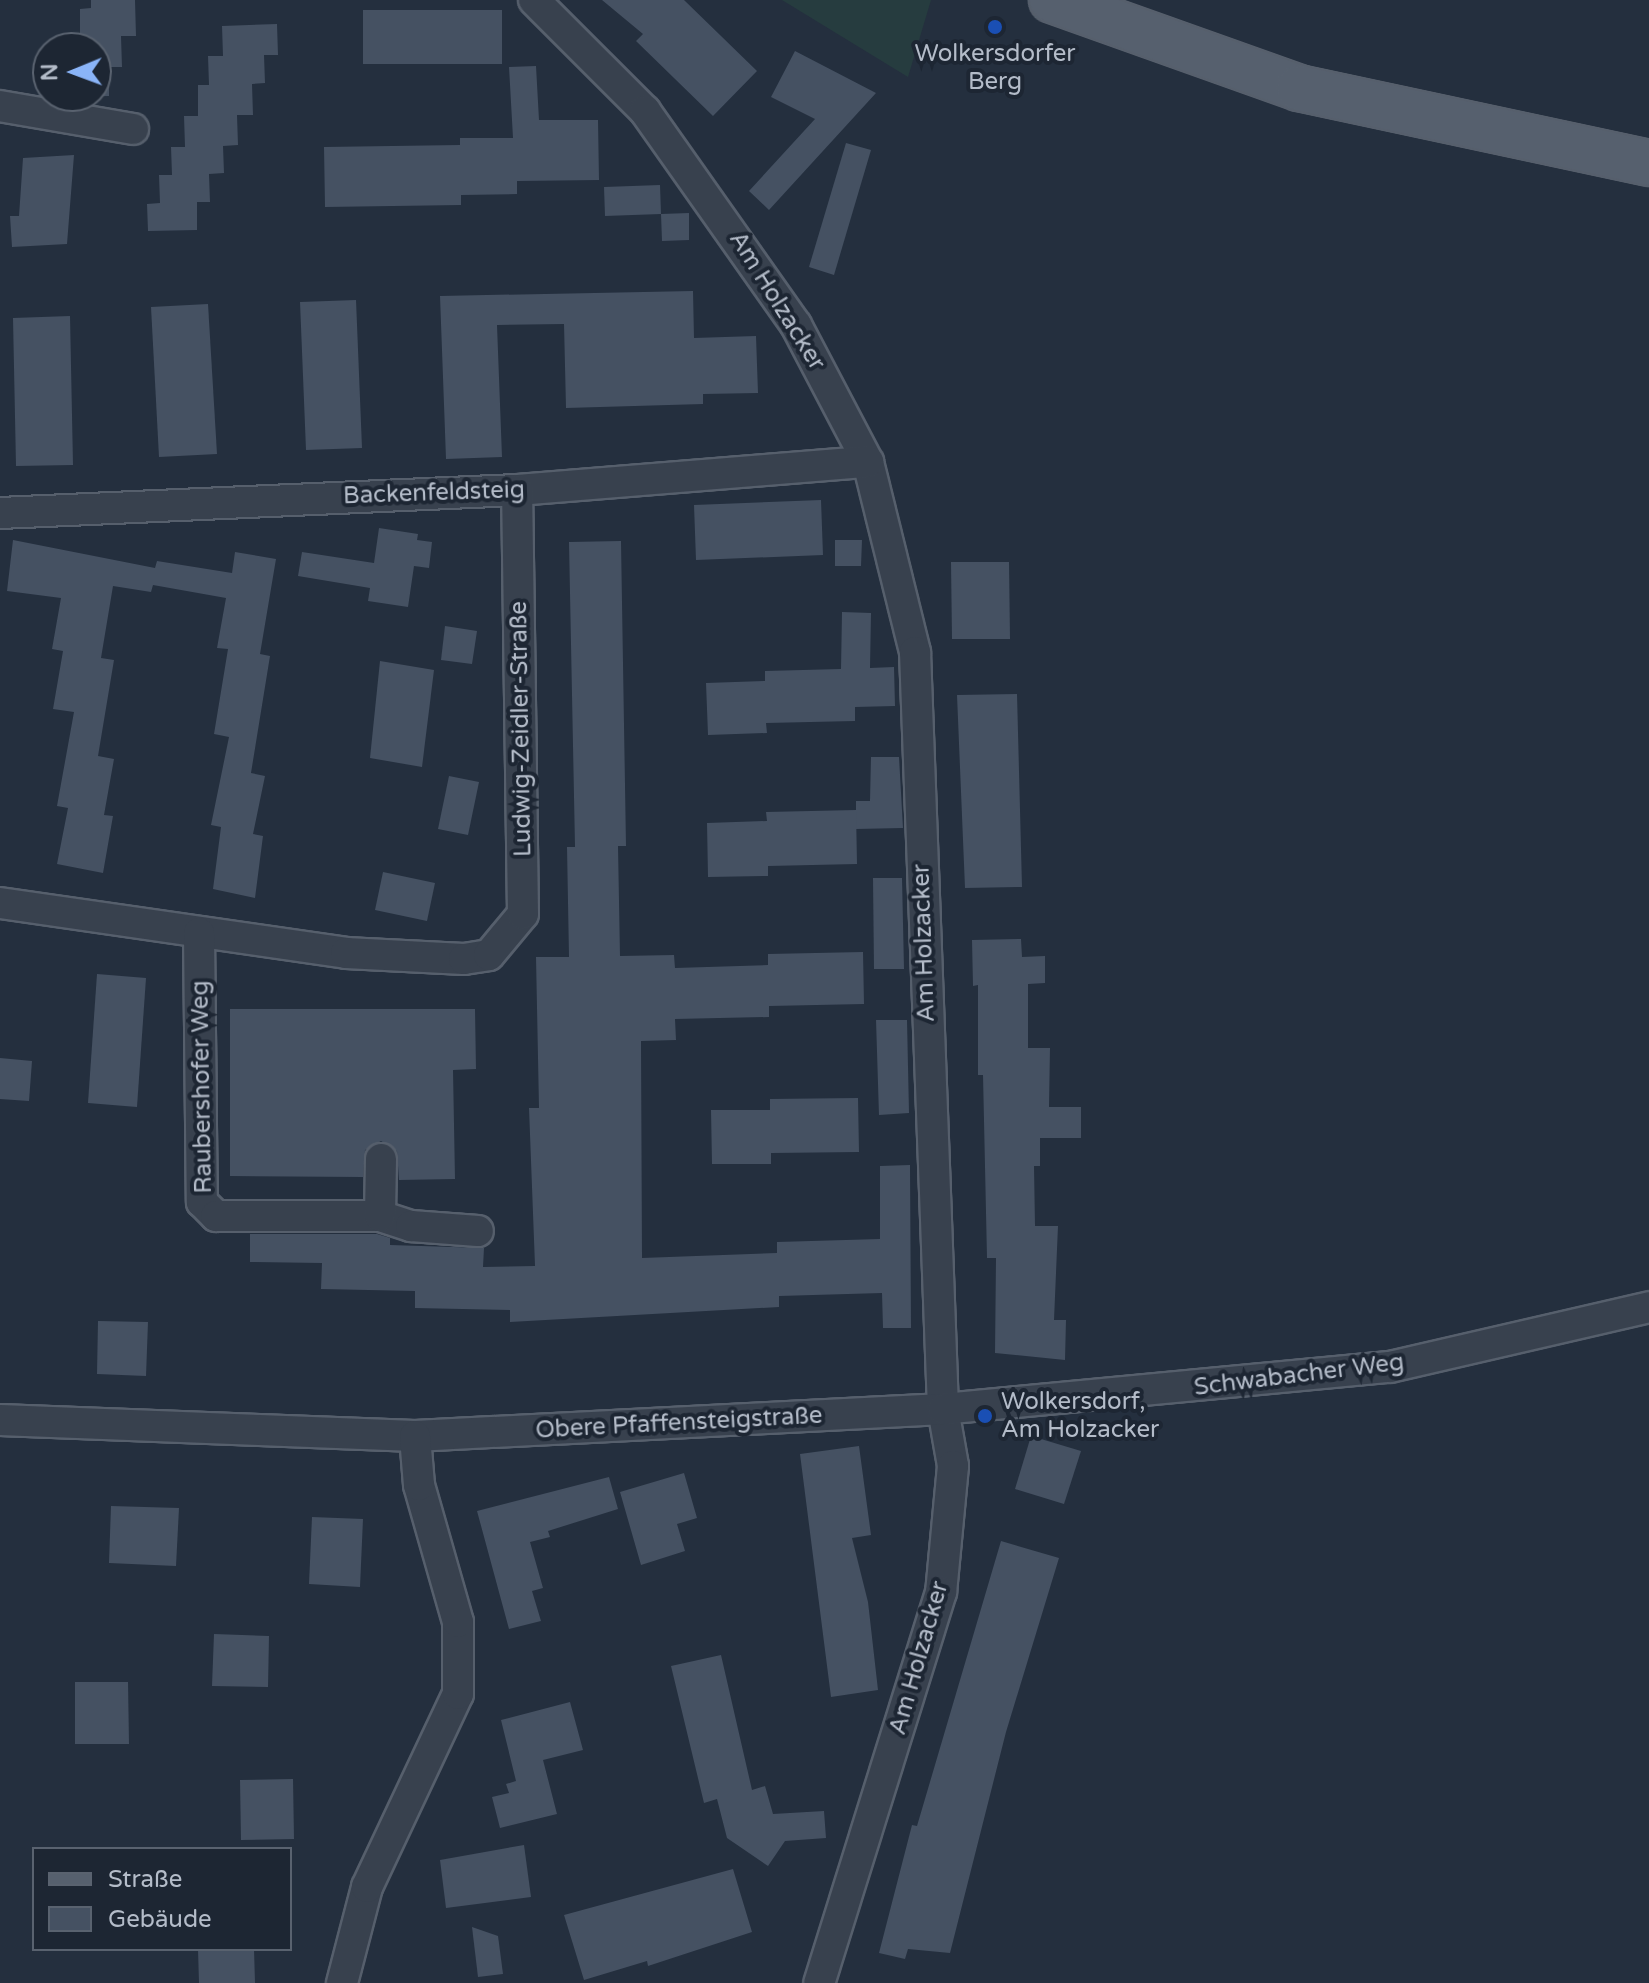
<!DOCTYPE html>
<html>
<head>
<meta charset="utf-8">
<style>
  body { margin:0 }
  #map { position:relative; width:1649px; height:1983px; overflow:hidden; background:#242f3e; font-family:"Varela Round",sans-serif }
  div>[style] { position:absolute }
  .green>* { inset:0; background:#263c3f }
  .building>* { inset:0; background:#455162 }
  .roads { filter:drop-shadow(2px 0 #565f6c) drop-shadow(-2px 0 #565f6c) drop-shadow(0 2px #565f6c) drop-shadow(0 -2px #565f6c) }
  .minor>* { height:30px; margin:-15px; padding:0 15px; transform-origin:15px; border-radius:15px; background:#38414e }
  .primary>* { height:44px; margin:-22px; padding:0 22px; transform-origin:22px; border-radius:22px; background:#56606e }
  .dots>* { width:22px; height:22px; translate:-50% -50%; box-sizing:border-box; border:4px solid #1d2633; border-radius:50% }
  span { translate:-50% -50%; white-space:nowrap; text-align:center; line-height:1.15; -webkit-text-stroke:8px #1d2633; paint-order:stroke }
  .poi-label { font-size:24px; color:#b4bcc9 }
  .left { translate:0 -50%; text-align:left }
  .street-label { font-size:24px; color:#b4bcc9 }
  .legend { position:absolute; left:32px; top:1847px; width:260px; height:104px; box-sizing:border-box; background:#1d2633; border:2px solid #59626f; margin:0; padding:10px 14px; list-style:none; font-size:24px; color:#b4bcc9 }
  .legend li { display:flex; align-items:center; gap:16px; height:40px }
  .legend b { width:40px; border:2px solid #59626f }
  .north { position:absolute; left:32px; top:32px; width:80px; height:80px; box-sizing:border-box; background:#1d2633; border:2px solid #59626f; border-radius:50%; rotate:269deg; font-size:22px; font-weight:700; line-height:32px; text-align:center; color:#b4bcc9 }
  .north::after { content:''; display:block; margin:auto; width:28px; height:36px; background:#8ab4f8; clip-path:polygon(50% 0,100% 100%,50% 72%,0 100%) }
</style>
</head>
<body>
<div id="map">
  <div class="green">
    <i style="clip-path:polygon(782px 0,931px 0,908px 77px)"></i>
  </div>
  <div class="building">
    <i style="clip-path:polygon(91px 0,135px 0,136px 36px,121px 36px,122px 67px,109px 67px,109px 96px,68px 97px,96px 96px,96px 48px,67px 48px,67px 37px,80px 36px,80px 9px,91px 8px)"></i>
    <i style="clip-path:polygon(602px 0,684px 0,757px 71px,713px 116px,636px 41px,643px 34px)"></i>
    <i style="clip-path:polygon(363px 10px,502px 10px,502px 64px,363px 64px)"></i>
    <i style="clip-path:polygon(277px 24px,278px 55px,264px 55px,265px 83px,252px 84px,253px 115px,237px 115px,238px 145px,223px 146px,224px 173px,209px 174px,210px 202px,197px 202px,197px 230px,148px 231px,147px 204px,160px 203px,159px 175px,172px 175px,171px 147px,185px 147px,184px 116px,198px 116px,198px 85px,209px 85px,208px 56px,223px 56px,222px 26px)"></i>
    <i style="clip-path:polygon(795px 51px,876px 93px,769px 210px,749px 191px,815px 119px,771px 97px)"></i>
    <i style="clip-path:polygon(536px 66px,539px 120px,598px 120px,599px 180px,517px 181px,517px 194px,461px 195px,461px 205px,325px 207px,324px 147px,460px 145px,460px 138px,513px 138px,509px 67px)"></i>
    <i style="clip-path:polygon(846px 143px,871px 150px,834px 275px,809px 267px)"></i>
    <i style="clip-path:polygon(74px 155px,67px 244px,12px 247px,10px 216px,19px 216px,23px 158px)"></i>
    <i style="clip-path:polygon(660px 185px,661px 214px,605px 216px,604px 187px)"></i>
    <i style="clip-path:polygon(689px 213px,689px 240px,662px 241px,661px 214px)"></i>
    <i style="clip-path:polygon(693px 291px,694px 338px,756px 336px,758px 393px,703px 394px,703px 404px,566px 408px,564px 324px,497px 325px,502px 457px,446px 459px,440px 296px)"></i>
    <i style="clip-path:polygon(356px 300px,362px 448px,306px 450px,300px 302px)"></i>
    <i style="clip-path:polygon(208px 304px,217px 454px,159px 457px,151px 307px)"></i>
    <i style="clip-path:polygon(70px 316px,73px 465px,16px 466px,13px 318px)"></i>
    <i style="clip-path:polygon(821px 500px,823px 555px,696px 560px,694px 505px)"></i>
    <i style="clip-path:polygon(379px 528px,418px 534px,417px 540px,432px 542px,429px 568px,414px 566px,408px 607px,368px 601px,370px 588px,298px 576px,302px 552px,374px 563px)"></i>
    <i style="clip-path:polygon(13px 540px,155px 568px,157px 561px,232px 573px,235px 552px,276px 559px,260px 654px,270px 656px,251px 773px,265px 776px,253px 834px,263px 836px,255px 898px,213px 889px,221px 827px,211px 825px,229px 737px,214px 734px,228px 649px,217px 648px,226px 598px,153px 585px,151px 592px,113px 586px,101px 658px,114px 660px,98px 756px,114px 759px,104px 815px,113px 816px,103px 873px,57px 864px,68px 808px,57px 806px,74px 712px,53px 709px,63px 651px,52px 649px,61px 598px,7px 591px)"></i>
    <i style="clip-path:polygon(835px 540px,862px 540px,861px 566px,835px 566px)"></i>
    <i style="clip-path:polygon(621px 541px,626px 846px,618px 846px,620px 956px,674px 955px,675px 968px,768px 965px,768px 954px,863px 952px,864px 1004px,769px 1006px,769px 1017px,675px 1019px,676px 1040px,641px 1041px,642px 1258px,777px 1253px,777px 1242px,880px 1239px,880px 1166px,910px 1165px,911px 1328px,883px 1328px,882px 1293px,779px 1296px,779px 1307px,510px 1322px,510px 1310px,415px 1308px,415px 1291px,321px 1289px,322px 1263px,250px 1262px,250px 1234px,377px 1234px,390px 1238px,390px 1245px,484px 1248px,483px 1267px,535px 1266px,529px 1108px,539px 1108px,536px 957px,569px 957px,567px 847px,575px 847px,569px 542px)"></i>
    <i style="clip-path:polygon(951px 562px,1009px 562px,1010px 639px,952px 639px)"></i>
    <i style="clip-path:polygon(842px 612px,871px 613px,870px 668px,894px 667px,895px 706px,855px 707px,855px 721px,766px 723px,767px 733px,708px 735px,706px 683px,765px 681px,765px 671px,841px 669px)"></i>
    <i style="clip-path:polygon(445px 626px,477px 631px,472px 664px,441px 660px)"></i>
    <i style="clip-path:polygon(380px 661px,434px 670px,422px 767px,370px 758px)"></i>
    <i style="clip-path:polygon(1017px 694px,1022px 887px,965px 888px,957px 695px)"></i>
    <i style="clip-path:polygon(871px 757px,899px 757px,903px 828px,856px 829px,856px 801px,870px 801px)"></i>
    <i style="clip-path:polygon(449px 776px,479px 782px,468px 835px,438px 829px)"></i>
    <i style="clip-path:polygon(856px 810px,857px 864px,768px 866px,768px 876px,708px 877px,707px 823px,767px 821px,766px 812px)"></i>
    <i style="clip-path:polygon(383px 872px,435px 883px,427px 921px,375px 910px)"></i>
    <i style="clip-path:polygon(873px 878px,902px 878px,904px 969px,874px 969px)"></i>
    <i style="clip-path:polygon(1021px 939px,1022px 957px,1045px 956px,1045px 983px,1028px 984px,1028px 1048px,1050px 1048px,1049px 1107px,1081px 1107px,1081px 1138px,1040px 1138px,1040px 1166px,1034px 1166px,1035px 1226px,1058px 1226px,1054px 1320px,1066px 1320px,1065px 1360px,995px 1353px,996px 1258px,987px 1258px,983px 1075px,978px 1075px,978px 985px,973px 986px,972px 940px)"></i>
    <i style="clip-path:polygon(97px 974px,146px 978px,137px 1107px,88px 1103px)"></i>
    <i style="clip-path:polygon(230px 1009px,475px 1009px,476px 1069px,453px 1070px,455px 1179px,399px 1180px,397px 1151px,381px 1141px,365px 1150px,363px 1177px,230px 1176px)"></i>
    <i style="clip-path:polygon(876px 1020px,907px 1020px,909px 1113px,879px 1115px)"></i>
    <i style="clip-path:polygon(0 1058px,32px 1061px,29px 1101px,0 1099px)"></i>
    <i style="clip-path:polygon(858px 1098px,859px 1152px,771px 1153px,771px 1164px,712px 1164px,711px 1110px,770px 1110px,770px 1099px)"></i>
    <i style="clip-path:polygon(98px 1321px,148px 1322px,146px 1376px,97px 1374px)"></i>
    <i style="clip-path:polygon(1031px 1436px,1081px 1451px,1064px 1504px,1015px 1489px)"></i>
    <i style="clip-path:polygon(859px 1446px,871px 1535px,852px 1538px,868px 1602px,878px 1690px,831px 1697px,800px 1454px)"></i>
    <i style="clip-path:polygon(684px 1473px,697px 1518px,677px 1524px,685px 1551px,641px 1565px,620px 1492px)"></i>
    <i style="clip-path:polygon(609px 1477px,618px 1509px,548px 1531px,550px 1537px,530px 1542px,543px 1588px,532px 1591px,541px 1621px,509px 1629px,477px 1511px)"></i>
    <i style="clip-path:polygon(111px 1506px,179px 1508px,176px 1566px,109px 1563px)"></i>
    <i style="clip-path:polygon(312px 1517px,363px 1519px,360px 1587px,309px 1584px)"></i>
    <i style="clip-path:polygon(1001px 1541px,1059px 1558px,1006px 1732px,950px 1953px,908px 1949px,905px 1959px,879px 1953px,912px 1825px,917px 1826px)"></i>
    <i style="clip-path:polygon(214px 1634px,269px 1636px,268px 1687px,212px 1686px)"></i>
    <i style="clip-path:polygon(721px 1655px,752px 1790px,765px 1786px,773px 1814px,824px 1811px,826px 1838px,785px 1841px,768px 1866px,727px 1838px,717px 1799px,704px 1803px,671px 1666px)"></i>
    <i style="clip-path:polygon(75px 1682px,128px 1682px,129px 1744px,75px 1744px)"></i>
    <i style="clip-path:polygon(570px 1702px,583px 1750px,543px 1760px,557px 1814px,500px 1828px,492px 1797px,509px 1793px,506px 1784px,516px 1781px,501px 1720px)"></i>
    <i style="clip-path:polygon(293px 1779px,294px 1839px,241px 1840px,240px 1780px)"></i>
    <i style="clip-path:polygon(524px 1845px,531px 1897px,446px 1908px,440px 1860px)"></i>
    <i style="clip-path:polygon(733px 1869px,752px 1932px,648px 1966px,647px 1961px,584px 1980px,564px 1915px)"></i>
    <i style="clip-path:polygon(472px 1927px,498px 1936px,503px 1974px,478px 1977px)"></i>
    <i style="clip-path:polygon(198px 1949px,254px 1949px,255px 1983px,199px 1983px)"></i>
  </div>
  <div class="roads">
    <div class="minor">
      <i style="left:534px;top:0;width:157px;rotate:45deg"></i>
      <i style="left:645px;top:111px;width:262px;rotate:54.8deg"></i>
      <i style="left:796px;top:325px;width:155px;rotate:62.3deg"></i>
      <i style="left:868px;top:462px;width:196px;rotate:76.1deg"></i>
      <i style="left:915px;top:652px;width:758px;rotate:87.88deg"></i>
      <i style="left:943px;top:1409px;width:58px;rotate:80deg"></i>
      <i style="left:953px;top:1466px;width:127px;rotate:95.4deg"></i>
      <i style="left:941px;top:1592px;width:410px;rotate:107.3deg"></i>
      <i style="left:0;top:106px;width:135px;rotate:9.8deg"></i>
      <i style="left:0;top:513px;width:518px;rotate:-2.55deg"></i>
      <i style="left:517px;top:490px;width:352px;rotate:-4.6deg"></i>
      <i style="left:0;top:903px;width:350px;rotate:8.2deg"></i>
      <i style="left:346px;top:953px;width:118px;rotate:2.9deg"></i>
      <i style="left:464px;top:959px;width:25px;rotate:-9deg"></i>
      <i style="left:489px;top:955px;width:53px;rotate:-50.3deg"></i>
      <i style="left:523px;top:914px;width:424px;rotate:-90.8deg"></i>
      <i style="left:199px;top:933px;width:269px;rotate:89.4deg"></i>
      <i style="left:202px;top:1202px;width:20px;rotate:45deg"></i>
      <i style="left:216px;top:1216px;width:164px"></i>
      <i style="left:380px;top:1216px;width:33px;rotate:18deg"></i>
      <i style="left:411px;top:1226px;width:67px;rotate:4.3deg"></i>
      <i style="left:380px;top:1216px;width:57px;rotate:-89deg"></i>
      <i style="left:0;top:1420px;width:415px;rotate:2.2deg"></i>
      <i style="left:415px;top:1436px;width:529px;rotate:-2.93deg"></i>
      <i style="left:943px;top:1409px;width:449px;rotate:-5.4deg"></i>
      <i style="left:1390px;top:1367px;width:266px;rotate:-13deg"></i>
      <i style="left:342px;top:1983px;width:99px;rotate:-75.4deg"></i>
      <i style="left:367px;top:1887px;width:213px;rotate:-64.8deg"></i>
      <i style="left:458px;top:1694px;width:72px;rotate:-90deg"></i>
      <i style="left:458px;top:1622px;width:142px;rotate:-105.9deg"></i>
      <i style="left:419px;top:1485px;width:49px;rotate:-94.7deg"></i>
    </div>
    <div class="primary">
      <i style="left:1052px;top:0;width:262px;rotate:19.6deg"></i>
      <i style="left:1299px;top:88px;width:358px;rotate:12.1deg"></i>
    </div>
  </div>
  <div class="dots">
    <i style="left:995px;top:27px;background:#1a4fb4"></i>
    <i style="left:985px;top:1416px;background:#1a4fb4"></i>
  </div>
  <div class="poi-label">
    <span style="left:995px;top:68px">Wolkersdorfer<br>Berg</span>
    <span class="left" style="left:1001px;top:1416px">Wolkersdorf,<br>Am Holzacker</span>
  </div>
  <div class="street-label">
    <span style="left:777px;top:301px;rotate:58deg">Am Holzacker</span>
    <span style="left:434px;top:493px;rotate:-2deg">Backenfeldsteig</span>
    <span style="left:521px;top:729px;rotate:-91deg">Ludwig-Zeidler-Straße</span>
    <span style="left:924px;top:943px;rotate:-92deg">Am Holzacker</span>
    <span style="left:202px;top:1087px;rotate:-91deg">Raubershofer Weg</span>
    <span style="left:1299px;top:1375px;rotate:-7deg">Schwabacher Weg</span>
    <span style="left:679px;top:1423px;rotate:-3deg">Obere Pfaffensteigstraße</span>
    <span style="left:919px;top:1658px;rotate:-74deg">Am Holzacker</span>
  </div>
  <ul class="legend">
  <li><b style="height:10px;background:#56606e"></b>Straße</li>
  <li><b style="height:22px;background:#455162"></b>Gebäude</li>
  </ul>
  <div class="north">N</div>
</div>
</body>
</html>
